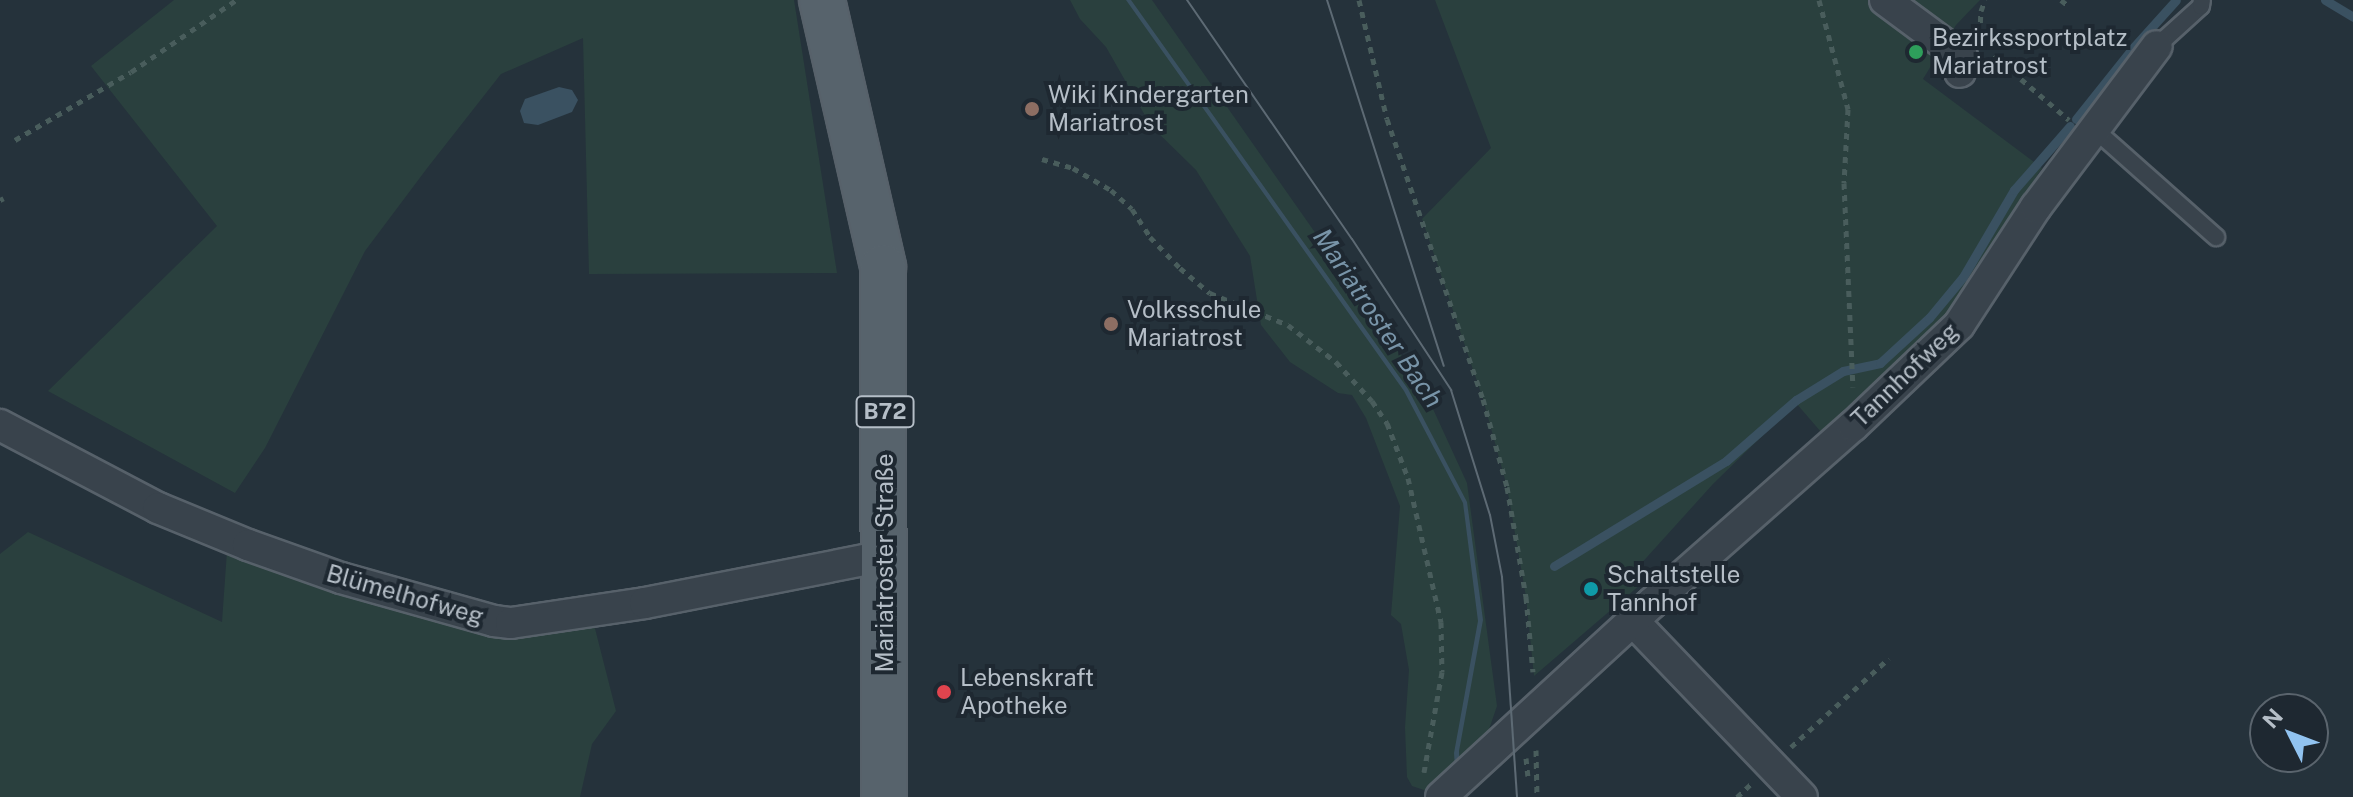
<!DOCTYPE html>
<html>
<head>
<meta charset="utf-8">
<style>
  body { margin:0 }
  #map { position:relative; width:2353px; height:797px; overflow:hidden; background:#25323b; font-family:"Public Sans",sans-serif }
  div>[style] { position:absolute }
  .green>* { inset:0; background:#2a403e }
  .water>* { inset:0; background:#3a5161 }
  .stream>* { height:9px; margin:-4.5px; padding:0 4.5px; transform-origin:4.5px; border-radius:4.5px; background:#3a5161 }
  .path>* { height:5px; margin-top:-2.5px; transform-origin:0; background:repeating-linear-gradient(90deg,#495d5c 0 6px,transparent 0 12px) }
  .roads { filter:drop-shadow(2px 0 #57616a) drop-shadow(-2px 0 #57616a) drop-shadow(0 2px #57616a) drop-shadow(0 -2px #57616a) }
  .service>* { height:16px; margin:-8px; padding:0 8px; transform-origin:8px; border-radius:8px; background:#39434c }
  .minor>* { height:30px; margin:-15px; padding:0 15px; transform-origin:15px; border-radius:15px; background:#39434c }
  .primary>* { height:44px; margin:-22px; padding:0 22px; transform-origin:22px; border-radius:22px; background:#57636c }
  .tram>* { height:2px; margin:-1px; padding:0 1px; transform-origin:1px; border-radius:1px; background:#5d6a74 }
  .dots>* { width:22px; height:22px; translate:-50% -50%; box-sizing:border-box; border:4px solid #1e2831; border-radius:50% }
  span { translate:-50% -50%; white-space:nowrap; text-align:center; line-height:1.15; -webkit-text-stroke:8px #1e2831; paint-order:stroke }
  .shield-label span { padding:2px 6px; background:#1e2831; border:2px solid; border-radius:6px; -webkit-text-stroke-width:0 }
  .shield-label { font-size:22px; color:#b5bec7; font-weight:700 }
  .poi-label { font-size:24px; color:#b5bec7 }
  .left { translate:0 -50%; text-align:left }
  .street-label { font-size:24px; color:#b5bec7 }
  .water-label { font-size:26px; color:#7894a8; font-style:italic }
  .north { position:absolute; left:2249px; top:693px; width:80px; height:80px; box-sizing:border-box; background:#1e2831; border:2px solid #5a646d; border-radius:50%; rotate:312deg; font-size:22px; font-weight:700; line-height:32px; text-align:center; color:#b5bec7 }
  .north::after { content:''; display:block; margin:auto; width:28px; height:36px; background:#91c3f0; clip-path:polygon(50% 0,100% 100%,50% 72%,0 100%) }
</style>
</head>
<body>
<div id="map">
  <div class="green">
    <i style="clip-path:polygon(174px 0,794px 0,837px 273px,589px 274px,583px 38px,501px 74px,428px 167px,365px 251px,265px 448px,235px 493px,48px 391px,217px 226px,91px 66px)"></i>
    <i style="clip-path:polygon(1070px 0,1152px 0,1422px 385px,1467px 483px,1497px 706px,1483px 747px,1430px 792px,1412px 786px,1407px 777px,1405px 727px,1409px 670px,1401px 624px,1391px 615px,1400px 506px,1366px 418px,1352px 395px,1338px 393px,1290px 362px,1261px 325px,1250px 256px,1196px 170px,1151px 126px,1106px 47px,1080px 19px)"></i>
    <i style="clip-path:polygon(1435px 0,1980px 0,1956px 25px,1923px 79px,2042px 168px,1946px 316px,1821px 432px,1796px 403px,1713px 484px,1638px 567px,1647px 579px,1534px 676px,1526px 597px,1507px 487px,1483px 399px,1422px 219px,1491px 148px)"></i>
    <i style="clip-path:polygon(28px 532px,222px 622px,227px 551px,494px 621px,590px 609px,616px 711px,592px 744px,580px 797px,0 797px,0 554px)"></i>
  </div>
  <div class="water">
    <i style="clip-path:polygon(1126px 0,1131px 0,1408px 389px,1467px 502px,1483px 620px,1459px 751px,1461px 797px,1457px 797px,1454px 753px,1478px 621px,1463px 503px,1404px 391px)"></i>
    <i style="clip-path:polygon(559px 87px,572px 90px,578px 100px,572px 112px,538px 125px,524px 123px,520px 111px,525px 99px)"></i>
  </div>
  <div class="stream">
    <i style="left:2325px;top:0;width:33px;rotate:31deg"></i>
    <i style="left:2076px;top:119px;width:88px;rotate:-51.4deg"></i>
    <i style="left:2131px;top:50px;width:67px;rotate:-48deg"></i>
    <i style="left:1554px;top:566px;width:202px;rotate:-31.4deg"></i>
    <i style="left:1726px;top:461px;width:93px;rotate:-41.1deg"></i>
    <i style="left:1796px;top:400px;width:55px;rotate:-31.7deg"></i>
    <i style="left:1843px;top:371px;width:38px;rotate:-12deg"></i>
    <i style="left:1880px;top:363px;width:67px;rotate:-42.6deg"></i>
    <i style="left:1929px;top:318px;width:53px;rotate:-50.3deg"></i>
    <i style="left:1963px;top:277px;width:101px;rotate:-59.6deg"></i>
    <i style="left:2014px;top:190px;width:85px;rotate:-48.8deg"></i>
  </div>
  <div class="path">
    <i style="left:1359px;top:0;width:122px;rotate:76.8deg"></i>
    <i style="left:1387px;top:119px;width:296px;rotate:71.1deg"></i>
    <i style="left:1483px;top:399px;width:91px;rotate:74.7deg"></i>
    <i style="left:1507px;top:487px;width:112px;rotate:80.2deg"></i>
    <i style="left:1526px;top:597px;width:75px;rotate:84.7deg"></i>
    <i style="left:1819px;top:0;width:113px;rotate:75.1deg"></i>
    <i style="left:1848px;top:109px;width:74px;rotate:93.1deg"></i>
    <i style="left:1844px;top:183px;width:204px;rotate:87.5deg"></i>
    <i style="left:2061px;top:0;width:11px;rotate:38deg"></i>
    <i style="left:1980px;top:34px;width:23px;rotate:-88deg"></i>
    <i style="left:1981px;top:11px;width:12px;rotate:-70deg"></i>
    <i style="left:1994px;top:55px;width:13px;rotate:45deg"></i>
    <i style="left:2021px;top:79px;width:63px;rotate:40.5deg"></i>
    <i style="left:15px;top:140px;width:134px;rotate:-30.4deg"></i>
    <i style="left:131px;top:72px;width:127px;rotate:-34.4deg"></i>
    <i style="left:1042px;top:159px;width:32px;rotate:16deg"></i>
    <i style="left:1073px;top:168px;width:44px;rotate:30.1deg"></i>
    <i style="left:1111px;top:190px;width:28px;rotate:42deg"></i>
    <i style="left:1132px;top:209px;width:33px;rotate:57deg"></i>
    <i style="left:1150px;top:237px;width:43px;rotate:45.9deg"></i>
    <i style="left:1180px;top:268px;width:39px;rotate:40deg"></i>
    <i style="left:1210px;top:293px;width:84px;rotate:22.3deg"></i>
    <i style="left:1288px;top:325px;width:61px;rotate:37.6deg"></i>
    <i style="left:1336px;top:362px;width:53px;rotate:47.3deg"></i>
    <i style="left:1372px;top:401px;width:27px;rotate:56deg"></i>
    <i style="left:1387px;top:423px;width:59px;rotate:69.1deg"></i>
    <i style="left:1408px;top:478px;width:148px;rotate:77.1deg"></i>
    <i style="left:1441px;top:622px;width:50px;rotate:88.9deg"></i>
    <i style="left:1442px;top:672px;width:102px;rotate:100.2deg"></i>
    <i style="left:0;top:200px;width:4px;rotate:-27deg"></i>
    <i style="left:1791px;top:747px;width:132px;rotate:-42.2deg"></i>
    <i style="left:1536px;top:750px;width:47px;rotate:88.8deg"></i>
    <i style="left:1526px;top:758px;width:18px;rotate:84deg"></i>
    <i style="left:1737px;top:797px;width:19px;rotate:-43deg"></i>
  </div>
  <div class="roads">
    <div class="service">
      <i style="left:2157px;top:46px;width:59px;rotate:-42.3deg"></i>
      <i style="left:2201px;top:6px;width:6px;rotate:-81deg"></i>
      <i style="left:2092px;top:127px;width:166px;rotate:41.6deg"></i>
    </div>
    <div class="minor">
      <i style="left:1885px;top:0;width:96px;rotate:36.5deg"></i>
      <i style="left:1962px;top:57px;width:15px;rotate:98deg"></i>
      <i style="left:0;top:425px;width:178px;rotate:27.7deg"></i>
      <i style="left:158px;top:508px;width:97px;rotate:22.3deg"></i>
      <i style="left:248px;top:545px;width:99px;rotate:19.5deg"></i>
      <i style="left:341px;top:578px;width:159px;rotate:15.7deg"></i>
      <i style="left:494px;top:621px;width:17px;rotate:7deg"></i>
      <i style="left:511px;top:623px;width:135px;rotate:-8.5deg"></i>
      <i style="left:645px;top:603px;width:245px;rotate:-11.1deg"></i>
      <i style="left:1633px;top:621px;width:244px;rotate:46.2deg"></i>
      <i style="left:1441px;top:797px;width:287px;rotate:-42.6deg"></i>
      <i style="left:1652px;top:603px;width:268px;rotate:-41.4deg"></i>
      <i style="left:1853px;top:426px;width:146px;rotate:-43.6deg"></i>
      <i style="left:1959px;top:325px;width:141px;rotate:-56.9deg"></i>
      <i style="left:2036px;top:207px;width:201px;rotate:-53.1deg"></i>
    </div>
    <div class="primary">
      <i style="left:822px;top:0;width:274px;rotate:77.1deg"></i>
      <i style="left:883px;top:267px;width:530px;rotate:89.89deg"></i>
    </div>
  </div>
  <div class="tram">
    <i style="left:1187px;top:0;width:290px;rotate:55.4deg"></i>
    <i style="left:1352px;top:239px;width:181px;rotate:56.7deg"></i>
    <i style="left:1451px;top:390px;width:131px;rotate:72.7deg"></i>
    <i style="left:1490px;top:515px;width:63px;rotate:79deg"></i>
    <i style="left:1502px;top:577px;width:221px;rotate:86.1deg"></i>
    <i style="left:1327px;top:0;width:384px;rotate:72.3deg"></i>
  </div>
  <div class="dots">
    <i style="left:1916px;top:52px;background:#2e9e5b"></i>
    <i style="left:1032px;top:109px;background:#8d6e63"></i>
    <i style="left:1111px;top:324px;background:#8d6e63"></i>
    <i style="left:1591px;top:589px;background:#0f9aa8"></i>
    <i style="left:944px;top:692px;background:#e0444e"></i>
  </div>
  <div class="shield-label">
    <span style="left:885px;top:412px">B72</span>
  </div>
  <div class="poi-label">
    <span class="left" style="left:1932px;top:52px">Bezirkssportplatz<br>Mariatrost</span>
    <span class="left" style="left:1048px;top:109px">Wiki Kindergarten<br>Mariatrost</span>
    <span class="left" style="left:1127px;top:324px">Volksschule<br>Mariatrost</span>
    <span class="left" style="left:1607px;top:589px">Schaltstelle<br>Tannhof</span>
    <span class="left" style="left:960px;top:692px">Lebenskraft<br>Apotheke</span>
  </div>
  <div class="street-label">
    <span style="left:1905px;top:375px;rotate:-44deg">Tannhofweg</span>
    <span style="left:885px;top:563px;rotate:-90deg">Mariatroster Straße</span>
    <span style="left:405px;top:595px;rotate:16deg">Blümelhofweg</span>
  </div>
  <div class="water-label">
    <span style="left:1378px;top:318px;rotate:56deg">Mariatroster Bach</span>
  </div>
  <div class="north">N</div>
</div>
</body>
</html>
